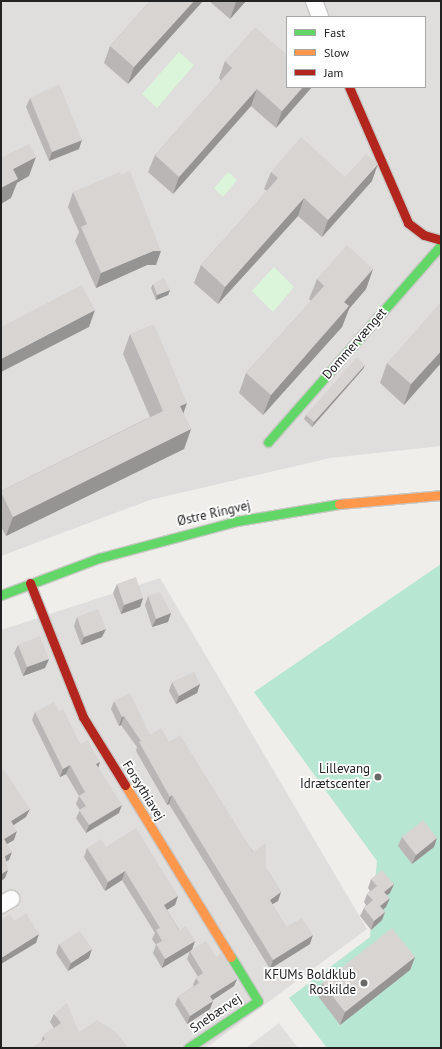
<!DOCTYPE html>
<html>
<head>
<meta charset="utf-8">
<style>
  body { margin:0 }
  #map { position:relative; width:442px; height:1049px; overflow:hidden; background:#f0eeeb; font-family:"PT Sans",sans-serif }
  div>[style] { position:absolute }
  .residential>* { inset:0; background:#dfdedc }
  .park>* { inset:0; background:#daf5da }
  .pitch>* { inset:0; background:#b7e6d2 }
  .parking>* { inset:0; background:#e0dfde }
  .roads { filter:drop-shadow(1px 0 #c9c8c7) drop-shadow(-1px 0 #c9c8c7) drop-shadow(0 1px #c9c8c7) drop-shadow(0 -1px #c9c8c7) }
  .street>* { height:16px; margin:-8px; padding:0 8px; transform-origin:8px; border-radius:8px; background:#fdfcfc }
  .fast>* { height:9px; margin:-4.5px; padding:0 4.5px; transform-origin:4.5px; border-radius:4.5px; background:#63d668 }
  .slow>* { height:9px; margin:-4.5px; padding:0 4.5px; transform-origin:4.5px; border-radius:4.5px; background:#ff974d }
  .jam>* { height:9px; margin:-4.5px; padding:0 4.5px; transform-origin:4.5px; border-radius:4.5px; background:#b3261e }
  .wall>* { inset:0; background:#b9b6b5 }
  .shaded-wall>* { inset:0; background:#969493 }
  .building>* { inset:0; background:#d7d4d2 }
  .dots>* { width:11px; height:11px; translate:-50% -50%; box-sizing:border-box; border:2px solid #fff; border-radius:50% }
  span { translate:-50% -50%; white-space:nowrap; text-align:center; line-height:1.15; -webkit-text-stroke:3.5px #fff; paint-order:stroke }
  .street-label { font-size:13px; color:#222 }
  .poi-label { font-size:13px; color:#222 }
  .right { translate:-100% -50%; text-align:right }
  .frame { position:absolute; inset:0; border:2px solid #222; pointer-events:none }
  .legend { position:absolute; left:286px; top:16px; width:140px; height:72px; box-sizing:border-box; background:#fff; border:1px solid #a7a7a7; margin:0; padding:5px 7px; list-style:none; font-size:12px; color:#222 }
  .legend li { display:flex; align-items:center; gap:8px; height:20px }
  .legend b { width:20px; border:1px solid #a7a7a7 }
</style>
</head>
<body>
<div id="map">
  <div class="residential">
    <i style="clip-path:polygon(evenodd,1px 1px,441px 1px,441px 446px,330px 458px,150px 500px,1px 556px,1px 1px,287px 17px,425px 17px,425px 87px,287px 87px,287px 17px)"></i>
    <i style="clip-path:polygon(160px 578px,367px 929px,206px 1048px,1px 1048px,1px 630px)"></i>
  </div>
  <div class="park">
    <i style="clip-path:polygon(179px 52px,194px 65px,157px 108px,142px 94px)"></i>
    <i style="clip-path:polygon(228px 172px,237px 180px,223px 197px,214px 188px)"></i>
    <i style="clip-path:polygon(274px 267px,294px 287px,273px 312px,252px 291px)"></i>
  </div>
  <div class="pitch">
    <i style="clip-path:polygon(441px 564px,441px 1048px,327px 1048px,289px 998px,370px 937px,377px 861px,254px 692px)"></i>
  </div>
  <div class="parking">
    <i style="clip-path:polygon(279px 1023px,298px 1048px,246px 1048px)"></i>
  </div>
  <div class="roads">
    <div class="street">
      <i style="left:314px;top:1px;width:17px;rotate:69deg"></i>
      <i style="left:1px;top:905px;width:12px;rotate:-31deg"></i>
    </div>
    <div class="fast">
      <i style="left:268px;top:442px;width:262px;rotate:-48.7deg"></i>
      <i style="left:1px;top:595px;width:105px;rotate:-20.7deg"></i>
      <i style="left:99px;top:558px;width:143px;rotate:-15deg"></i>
      <i style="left:237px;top:521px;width:103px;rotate:-9.5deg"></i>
      <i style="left:188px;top:1048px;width:84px;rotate:-33.9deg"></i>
      <i style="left:258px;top:1001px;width:52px;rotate:-121.5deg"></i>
    </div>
    <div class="slow">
      <i style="left:339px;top:504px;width:102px;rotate:-5deg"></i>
      <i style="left:125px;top:785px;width:202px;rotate:58.4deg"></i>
    </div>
    <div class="jam">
      <i style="left:349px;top:87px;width:148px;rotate:66.5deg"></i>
      <i style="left:408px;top:223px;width:20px;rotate:37deg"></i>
      <i style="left:424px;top:235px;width:18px;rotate:16deg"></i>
      <i style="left:30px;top:583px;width:144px;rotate:68.4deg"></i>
      <i style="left:83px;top:717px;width:80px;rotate:58.3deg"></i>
    </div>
  </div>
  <div class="wall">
    <i style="clip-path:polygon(150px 1px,203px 1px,128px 84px,104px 63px,110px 46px)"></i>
    <i style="clip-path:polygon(209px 1px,246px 1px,230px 19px)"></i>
    <i style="clip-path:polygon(225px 61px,312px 87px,276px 128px,251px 106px,173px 194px,148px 172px,155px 155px,221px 81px,219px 78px)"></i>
    <i style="clip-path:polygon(30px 98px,79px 149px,49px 161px,26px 107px)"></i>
    <i style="clip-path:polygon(271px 172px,345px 177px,372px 181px,322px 237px,298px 216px,218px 304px,194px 283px,201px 265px,267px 191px,264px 189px)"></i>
    <i style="clip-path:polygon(73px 192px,156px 265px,147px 265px,96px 288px,75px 241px,79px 232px,68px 207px)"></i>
    <i style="clip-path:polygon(373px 269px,366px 289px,349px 309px,342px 327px,263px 415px,239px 393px,246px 373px,311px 301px,309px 299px,317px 279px)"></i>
    <i style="clip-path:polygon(153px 284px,170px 290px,168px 295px,156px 300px,151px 288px)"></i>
    <i style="clip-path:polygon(130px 334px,183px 413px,191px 429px,184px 449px,6px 536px,1px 527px,1px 491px,150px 417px,123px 354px)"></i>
    <i style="clip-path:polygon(387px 363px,441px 363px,404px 405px,380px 383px)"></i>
    <i style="clip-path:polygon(365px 365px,363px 369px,312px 427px,304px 419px,306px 415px)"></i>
    <i style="clip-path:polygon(117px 584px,143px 598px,140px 607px,121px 614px,113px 593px)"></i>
    <i style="clip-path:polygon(148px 596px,171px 613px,168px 622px,152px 627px,145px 605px)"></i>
    <i style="clip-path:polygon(77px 617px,102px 637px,81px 645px,74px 626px)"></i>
    <i style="clip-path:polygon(18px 645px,49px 659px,45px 668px,23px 676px,14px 653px)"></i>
    <i style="clip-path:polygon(172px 682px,200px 684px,197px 693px,176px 704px,169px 691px)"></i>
    <i style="clip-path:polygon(114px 701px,150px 735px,169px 742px,266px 868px,281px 892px,278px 901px,272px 904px,286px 927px,310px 944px,270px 969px,169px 804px,167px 805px,136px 751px,137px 747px,121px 725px,119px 726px,111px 709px)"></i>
    <i style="clip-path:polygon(59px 711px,80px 744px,100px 762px,98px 767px,119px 813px,86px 833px,76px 818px,80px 810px,76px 804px,79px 796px,66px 774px,60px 777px,32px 720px,35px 712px)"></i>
    <i style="clip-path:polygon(402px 837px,437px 838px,434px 847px,412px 864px,398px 846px)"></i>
    <i style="clip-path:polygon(106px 847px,178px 896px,175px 905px,167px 910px,192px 950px,162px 968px,153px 953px,156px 945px,152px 939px,155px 933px,122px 880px,105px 891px,84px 857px,87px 848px)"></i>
    <i style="clip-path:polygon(371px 879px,394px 884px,390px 893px,387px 895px,386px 907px,383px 909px,385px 912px,382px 920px,371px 930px,360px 916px,364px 908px,366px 905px,364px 902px,367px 894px,370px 891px,368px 888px)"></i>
    <i style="clip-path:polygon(59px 944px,89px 958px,68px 971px,56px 953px)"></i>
    <i style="clip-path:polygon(190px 951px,216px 957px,237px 979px,234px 986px,212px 1000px,213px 1001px,210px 1009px,187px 1024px,175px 1004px,178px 997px,194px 986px,193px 985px,196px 978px,198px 977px,187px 959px)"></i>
    <i style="clip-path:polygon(415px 957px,410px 970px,340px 1025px,318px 996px,322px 983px)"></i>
    <i style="clip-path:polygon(54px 1014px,79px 1032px,41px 1042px,43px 1036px,54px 1028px,50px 1022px)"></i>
  </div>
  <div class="shaded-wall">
    <i style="clip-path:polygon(194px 1px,203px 1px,128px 84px,134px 67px)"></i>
    <i style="clip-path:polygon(237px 1px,246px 1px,230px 19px,236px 2px)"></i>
    <i style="clip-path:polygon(303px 87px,312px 87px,276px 128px,282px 111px)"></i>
    <i style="clip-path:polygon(257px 89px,251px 106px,173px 194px,179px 177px)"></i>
    <i style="clip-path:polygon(82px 140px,79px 149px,49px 161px,52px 152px)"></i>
    <i style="clip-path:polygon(36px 157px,29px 176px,17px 183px,11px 198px,1px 204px,1px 188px,13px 169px)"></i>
    <i style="clip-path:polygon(378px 164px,372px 181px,322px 237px,328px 220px)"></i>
    <i style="clip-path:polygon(304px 198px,298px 216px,218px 304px,225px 287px)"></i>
    <i style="clip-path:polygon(153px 251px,161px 251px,156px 265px,147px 265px,96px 288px,101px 273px)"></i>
    <i style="clip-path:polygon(373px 269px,366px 289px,349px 309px,342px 327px,263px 415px,271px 395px,344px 302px)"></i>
    <i style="clip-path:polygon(170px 290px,168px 295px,156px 300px,157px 295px)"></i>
    <i style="clip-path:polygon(95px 310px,89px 327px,1px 372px,1px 359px)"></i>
    <i style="clip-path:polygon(441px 351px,441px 363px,404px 405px,411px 384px)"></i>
    <i style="clip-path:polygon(365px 365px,363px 369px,312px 427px,314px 422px)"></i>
    <i style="clip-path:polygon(187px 403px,180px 423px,180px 406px)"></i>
    <i style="clip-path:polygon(191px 429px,184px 449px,6px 536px,13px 517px)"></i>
    <i style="clip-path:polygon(143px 598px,140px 607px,121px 614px,124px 605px)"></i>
    <i style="clip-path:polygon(171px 613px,168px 622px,152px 627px,156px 619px)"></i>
    <i style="clip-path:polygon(106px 629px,102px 637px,81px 645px,84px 637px)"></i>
    <i style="clip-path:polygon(49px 659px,45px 668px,23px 676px,27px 667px)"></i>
    <i style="clip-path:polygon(200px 684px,197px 693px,176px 704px,179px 696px)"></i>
    <i style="clip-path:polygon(124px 716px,121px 725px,119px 726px,122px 717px)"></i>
    <i style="clip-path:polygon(100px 762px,97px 771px,96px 764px)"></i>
    <i style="clip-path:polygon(70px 765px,66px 774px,60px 777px,63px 769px)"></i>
    <i style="clip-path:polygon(172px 795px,169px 804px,167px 805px,170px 797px)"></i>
    <i style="clip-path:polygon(122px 805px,119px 813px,86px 833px,89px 825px)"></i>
    <i style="clip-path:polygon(30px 809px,26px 817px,8px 829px,11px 821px)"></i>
    <i style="clip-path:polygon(17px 831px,14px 840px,1px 848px,4px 839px)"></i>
    <i style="clip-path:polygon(437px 838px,434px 847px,412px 864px,416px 855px)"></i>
    <i style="clip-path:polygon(12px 852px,9px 860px,2px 864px,5px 856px)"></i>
    <i style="clip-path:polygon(8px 870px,5px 878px,1px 881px,1px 874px)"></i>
    <i style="clip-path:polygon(125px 871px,122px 880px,105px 891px,108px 882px)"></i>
    <i style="clip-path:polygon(394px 884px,390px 893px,381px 900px,384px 892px)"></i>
    <i style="clip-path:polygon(281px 892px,278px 901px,266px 908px,270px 900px)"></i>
    <i style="clip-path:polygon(178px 896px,175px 905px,160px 914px,164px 905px)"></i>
    <i style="clip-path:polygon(390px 898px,386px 907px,377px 915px,380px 906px)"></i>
    <i style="clip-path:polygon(385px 912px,382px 920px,371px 930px,374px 921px)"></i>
    <i style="clip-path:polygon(39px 934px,36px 943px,1px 964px,1px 958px)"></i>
    <i style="clip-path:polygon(313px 935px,310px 944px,270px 969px,273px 960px)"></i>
    <i style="clip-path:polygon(195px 941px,192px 950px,162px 968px,165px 959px)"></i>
    <i style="clip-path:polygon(92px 949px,89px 958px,68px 971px,71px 963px)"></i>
    <i style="clip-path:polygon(415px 957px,410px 970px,340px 1025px,345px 1012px)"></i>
    <i style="clip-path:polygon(237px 979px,234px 986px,207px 1004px,210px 996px)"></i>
    <i style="clip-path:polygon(213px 1001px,210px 1009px,187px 1024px,190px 1016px)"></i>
  </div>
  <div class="building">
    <i style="clip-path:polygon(150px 1px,194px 1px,134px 67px,110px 46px)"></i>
    <i style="clip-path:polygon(255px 27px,287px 55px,287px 87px,303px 87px,282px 111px,257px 89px,179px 177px,155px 155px,232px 68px,225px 61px)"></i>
    <i style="clip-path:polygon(59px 84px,82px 140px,52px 152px,30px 98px)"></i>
    <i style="clip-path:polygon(301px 137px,345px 177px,366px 154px,378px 164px,328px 220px,304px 198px,225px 287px,201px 265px,278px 178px,271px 172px)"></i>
    <i style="clip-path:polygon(29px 144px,36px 157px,13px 169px,18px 179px,1px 188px,1px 158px)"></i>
    <i style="clip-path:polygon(130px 171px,161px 251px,153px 251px,101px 273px,81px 227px,87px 224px,73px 192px,120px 172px,121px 175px)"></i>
    <i style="clip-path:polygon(347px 245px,373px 269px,344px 302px,349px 306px,271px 395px,246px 373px,324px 286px,317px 279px)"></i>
    <i style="clip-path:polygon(164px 278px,170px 290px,157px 295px,153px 284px)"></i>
    <i style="clip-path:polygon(82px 285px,95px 310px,1px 359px,1px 327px)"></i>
    <i style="clip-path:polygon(441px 302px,441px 351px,411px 384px,387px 363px)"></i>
    <i style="clip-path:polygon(154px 324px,187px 403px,180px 406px,191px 429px,13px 517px,1px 492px,1px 491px,163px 411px,130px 334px)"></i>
    <i style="clip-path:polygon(357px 357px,365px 365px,314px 422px,306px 415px)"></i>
    <i style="clip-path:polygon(136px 577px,143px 598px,124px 605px,117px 584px)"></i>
    <i style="clip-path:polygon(160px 592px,171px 613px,156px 619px,148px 596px)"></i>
    <i style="clip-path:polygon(98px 609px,106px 629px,84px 637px,77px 617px)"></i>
    <i style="clip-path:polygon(40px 636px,49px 659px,27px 667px,18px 645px)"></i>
    <i style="clip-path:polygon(194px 672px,200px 684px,179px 696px,172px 682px)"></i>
    <i style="clip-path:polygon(130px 693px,150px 735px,161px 728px,169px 742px,180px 735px,253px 852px,266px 843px,266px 868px,281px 892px,270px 900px,286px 927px,302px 918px,313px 935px,273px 960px,172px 795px,170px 797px,139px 742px,141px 741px,124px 716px,122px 717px,114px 701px)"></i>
    <i style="clip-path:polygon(54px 702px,59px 711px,63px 709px,80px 744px,88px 740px,100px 762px,96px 764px,122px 805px,89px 825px,79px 810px,86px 806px,79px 796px,85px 792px,70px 765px,63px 769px,35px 712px)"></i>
    <i style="clip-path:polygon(4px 770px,30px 809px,11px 821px,17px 831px,4px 839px,12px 852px,5px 856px,8px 870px,1px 874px,1px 771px)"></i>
    <i style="clip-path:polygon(423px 820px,437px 838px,416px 855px,402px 837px)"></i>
    <i style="clip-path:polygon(136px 828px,178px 896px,164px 905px,179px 930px,186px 926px,195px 941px,165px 959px,156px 944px,162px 941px,156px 930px,160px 928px,125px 871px,108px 882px,87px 848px,101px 839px,106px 847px)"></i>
    <i style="clip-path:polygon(382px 870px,394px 884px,384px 892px,390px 898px,380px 906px,385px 912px,374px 921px,364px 908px,373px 900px,367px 894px,377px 886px,371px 879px)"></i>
    <i style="clip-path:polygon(26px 913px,39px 934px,1px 958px,1px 920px,10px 914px,14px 921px)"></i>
    <i style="clip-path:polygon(392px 928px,415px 957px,345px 1012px,322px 983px)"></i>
    <i style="clip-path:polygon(80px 931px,92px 949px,71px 963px,59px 944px)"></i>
    <i style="clip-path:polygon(206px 941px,216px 957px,221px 953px,237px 979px,210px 996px,213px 1001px,190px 1016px,178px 997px,199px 983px,196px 978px,203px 973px,190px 951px)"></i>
    <i style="clip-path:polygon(67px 1003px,79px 1032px,97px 1020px,116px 1032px,128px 1048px,31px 1048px,45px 1039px,43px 1036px,61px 1023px,54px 1014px)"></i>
  </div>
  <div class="dots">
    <i style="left:378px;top:777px;background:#6a6968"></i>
    <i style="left:364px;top:983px;background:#6a6968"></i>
  </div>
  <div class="street-label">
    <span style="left:355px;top:344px;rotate:-49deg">Dommervænget</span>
    <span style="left:214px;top:514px;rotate:-13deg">Østre Ringvej</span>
    <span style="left:143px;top:791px;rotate:58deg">Forsythiavej</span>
    <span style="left:216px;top:1014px;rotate:-34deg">Snebærvej</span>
  </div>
  <div class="poi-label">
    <span class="right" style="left:370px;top:777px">Lillevang<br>Idrætscenter</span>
    <span class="right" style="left:356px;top:983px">KFUMs Boldklub<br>Roskilde</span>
  </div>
  <div class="frame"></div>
  <ul class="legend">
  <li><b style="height:5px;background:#63d668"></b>Fast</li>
  <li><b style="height:5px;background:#ff974d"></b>Slow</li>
  <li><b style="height:5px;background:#b3261e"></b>Jam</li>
  </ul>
</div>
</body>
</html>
